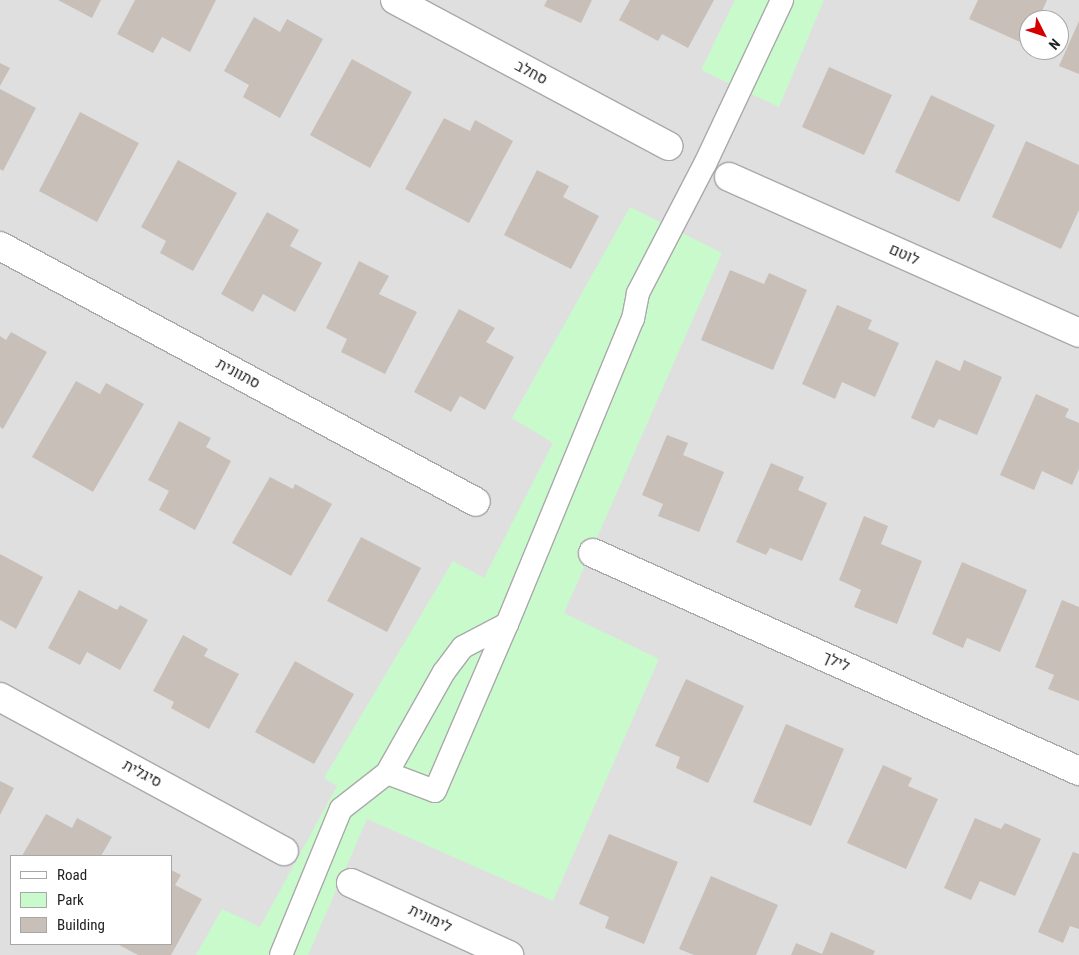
<!DOCTYPE html>
<html>
<head>
<meta charset="utf-8">
<style>
  body { margin:0 }
  #map { position:relative; width:1079px; height:955px; overflow:hidden; background:#f2efe9; font-family:"Roboto Condensed",Heebo,sans-serif }
  div>[style] { position:absolute }
  .residential>* { inset:0; background:#e0dfdf }
  .park>* { inset:0; background:#c8facc }
  .building>* { inset:0; background:#c7bfb8 }
  .roads { filter:drop-shadow(1px 0 #a9a9a9) drop-shadow(-1px 0 #a9a9a9) drop-shadow(0 1px #a9a9a9) drop-shadow(0 -1px #a9a9a9) }
  .pedestrian>* { height:22px; margin:-11px; padding:0 11px; transform-origin:11px; border-radius:11px; background:#fff }
  .minor>* { height:28px; margin:-14px; padding:0 14px; transform-origin:14px; border-radius:14px; background:#fff }
  span { translate:-50% -50%; white-space:nowrap; text-align:center; line-height:1.15; -webkit-text-stroke:4px #fff; paint-order:stroke }
  .street-label { font-size:15px; color:#222 }
  .legend { position:absolute; left:10px; top:855px; width:162px; height:90px; box-sizing:border-box; background:#fff; border:1px solid #a7a7a7; margin:0; padding:6px 9px; list-style:none; font-size:15px; color:#222 }
  .legend li { display:flex; align-items:center; gap:10px; height:25px }
  .legend b { width:25px; border:1px solid #a7a7a7 }
  .north { position:absolute; left:1019px; top:10px; width:50px; height:50px; box-sizing:border-box; background:#fff; border:1px solid #a7a7a7; border-radius:50%; rotate:131deg; font-size:14px; font-weight:700; line-height:20px; text-align:center; color:#222 }
  .north::after { content:''; display:block; margin:auto; width:18px; height:22px; background:#d40000; clip-path:polygon(50% 0,100% 100%,50% 72%,0 100%) }
</style>
</head>
<body>
<div id="map">
  <div class="residential">
    <i style="clip-path:polygon(evenodd,0 0,1079px 0,1079px 955px,0 955px,0 0,1029px 20px,1059px 20px,1059px 50px,1029px 50px,1029px 20px,0 0,11px 856px,171px 856px,171px 944px,11px 944px,11px 856px)"></i>
  </div>
  <div class="park">
    <i style="clip-path:polygon(735px 0,824px 0,779px 107px,701px 70px)"></i>
    <i style="clip-path:polygon(630px 207px,722px 253px,564px 613px,659px 659px,553px 901px,367px 819px,308px 955px,196px 955px,222px 909px,260px 927px,337px 786px,324px 778px,453px 561px,484px 578px,553px 443px,512px 418px)"></i>
  </div>
  <div class="building">
    <i style="clip-path:polygon(58px 0,101px 0,92px 18px)"></i>
    <i style="clip-path:polygon(135px 0,216px 0,190px 52px,162px 37px,153px 53px,117px 34px)"></i>
    <i style="clip-path:polygon(547px 0,592px 0,581px 23px,544px 6px)"></i>
    <i style="clip-path:polygon(630px 0,714px 0,688px 48px,662px 34px,658px 41px,619px 20px)"></i>
    <i style="clip-path:polygon(978px 0,1047px 0,1038px 20px,1029px 20px,1027px 45px,969px 19px)"></i>
    <i style="clip-path:polygon(254px 17px,280px 32px,287px 19px,323px 39px,280px 118px,243px 97px,249px 85px,224px 71px)"></i>
    <i style="clip-path:polygon(1079px 21px,1079px 74px,1059px 66px)"></i>
    <i style="clip-path:polygon(352px 59px,412px 92px,370px 168px,310px 135px)"></i>
    <i style="clip-path:polygon(0 63px,10px 68px,0 86px)"></i>
    <i style="clip-path:polygon(829px 67px,892px 95px,864px 155px,802px 127px)"></i>
    <i style="clip-path:polygon(0 89px,36px 108px,3px 171px,0 169px)"></i>
    <i style="clip-path:polygon(931px 95px,995px 125px,959px 202px,895px 172px)"></i>
    <i style="clip-path:polygon(80px 112px,139px 143px,97px 222px,39px 191px)"></i>
    <i style="clip-path:polygon(444px 118px,470px 131px,475px 120px,513px 141px,469px 223px,405px 189px)"></i>
    <i style="clip-path:polygon(1026px 141px,1079px 165px,1079px 210px,1061px 249px,992px 217px)"></i>
    <i style="clip-path:polygon(178px 160px,237px 193px,193px 271px,160px 253px,166px 241px,141px 227px)"></i>
    <i style="clip-path:polygon(537px 170px,569px 186px,563px 197px,599px 216px,571px 269px,504px 235px)"></i>
    <i style="clip-path:polygon(267px 212px,299px 230px,290px 246px,322px 263px,295px 312px,263px 294px,253px 312px,221px 294px)"></i>
    <i style="clip-path:polygon(359px 261px,389px 276px,379px 294px,417px 312px,385px 374px,341px 352px,347px 339px,326px 328px)"></i>
    <i style="clip-path:polygon(730px 270px,764px 284px,769px 273px,807px 290px,773px 370px,701px 340px)"></i>
    <i style="clip-path:polygon(837px 305px,872px 320px,868px 329px,899px 343px,875px 397px,842px 382px,835px 399px,802px 384px)"></i>
    <i style="clip-path:polygon(459px 309px,495px 328px,486px 342px,514px 357px,485px 410px,460px 396px,451px 412px,414px 392px)"></i>
    <i style="clip-path:polygon(11px 332px,47px 352px,3px 429px,0 427px,0 336px,6px 340px)"></i>
    <i style="clip-path:polygon(936px 360px,960px 371px,964px 360px,1002px 377px,977px 435px,939px 419px,934px 428px,911px 418px)"></i>
    <i style="clip-path:polygon(76px 381px,100px 394px,106px 383px,144px 404px,93px 492px,32px 457px)"></i>
    <i style="clip-path:polygon(1036px 394px,1069px 409px,1065px 417px,1079px 423px,1079px 469px,1072px 485px,1042px 471px,1034px 490px,1000px 475px)"></i>
    <i style="clip-path:polygon(179px 421px,211px 438px,206px 447px,231px 461px,195px 530px,159px 510px,169px 491px,148px 480px)"></i>
    <i style="clip-path:polygon(667px 435px,688px 443px,683px 455px,724px 472px,699px 532px,658px 516px,663px 504px,642px 495px)"></i>
    <i style="clip-path:polygon(771px 463px,804px 477px,798px 490px,827px 503px,802px 561px,770px 548px,766px 555px,736px 542px)"></i>
    <i style="clip-path:polygon(270px 477px,293px 489px,295px 484px,332px 504px,291px 576px,232px 543px)"></i>
    <i style="clip-path:polygon(864px 516px,888px 526px,881px 544px,922px 561px,897px 624px,854px 607px,861px 590px,839px 580px)"></i>
    <i style="clip-path:polygon(361px 537px,421px 568px,387px 632px,327px 601px)"></i>
    <i style="clip-path:polygon(0 554px,43px 577px,16px 629px,0 620px)"></i>
    <i style="clip-path:polygon(962px 562px,1027px 590px,1000px 652px,967px 638px,963px 648px,932px 634px)"></i>
    <i style="clip-path:polygon(79px 590px,117px 610px,120px 605px,148px 620px,120px 670px,87px 652px,80px 665px,48px 648px)"></i>
    <i style="clip-path:polygon(1062px 600px,1079px 607px,1079px 701px,1048px 689px,1054px 675px,1035px 667px)"></i>
    <i style="clip-path:polygon(183px 635px,208px 649px,204px 656px,239px 674px,209px 729px,171px 708px,174px 702px,153px 691px)"></i>
    <i style="clip-path:polygon(295px 661px,354px 694px,314px 764px,255px 732px)"></i>
    <i style="clip-path:polygon(686px 679px,744px 706px,708px 783px,676px 768px,680px 757px,655px 746px)"></i>
    <i style="clip-path:polygon(786px 724px,844px 749px,811px 826px,753px 802px)"></i>
    <i style="clip-path:polygon(883px 765px,912px 778px,908px 786px,938px 799px,906px 869px,847px 843px)"></i>
    <i style="clip-path:polygon(0 781px,14px 788px,0 815px)"></i>
    <i style="clip-path:polygon(46px 814px,72px 828px,77px 818px,112px 837px,101px 856px,22px 856px)"></i>
    <i style="clip-path:polygon(975px 818px,1001px 829px,1005px 823px,1041px 839px,1015px 896px,980px 881px,971px 900px,944px 888px)"></i>
    <i style="clip-path:polygon(609px 834px,678px 862px,644px 944px,605px 928px,609px 917px,579px 904px)"></i>
    <i style="clip-path:polygon(1073px 852px,1079px 854px,1079px 929px,1070px 926px,1063px 943px,1038px 932px)"></i>
    <i style="clip-path:polygon(171px 870px,181px 875px,175px 885px,202px 899px,171px 955px,138px 955px,117px 944px,171px 944px)"></i>
    <i style="clip-path:polygon(711px 876px,778px 905px,756px 955px,694px 955px,679px 949px)"></i>
    <i style="clip-path:polygon(831px 932px,875px 951px,873px 955px,791px 955px,796px 943px,822px 954px)"></i>
  </div>
  <div class="roads">
    <div class="pedestrian">
      <i style="left:387px;top:773px;width:51px;rotate:20.6deg"></i>
      <i style="left:435px;top:791px;width:182px;rotate:-66.7deg"></i>
      <i style="left:281px;top:955px;width:158px;rotate:-67.7deg"></i>
      <i style="left:341px;top:809px;width:58px;rotate:-38deg"></i>
      <i style="left:387px;top:773px;width:116px;rotate:-60.6deg"></i>
      <i style="left:444px;top:672px;width:31px;rotate:-53deg"></i>
      <i style="left:463px;top:647px;width:50px;rotate:-27.6deg"></i>
      <i style="left:507px;top:624px;width:330px;rotate:-67.6deg"></i>
      <i style="left:633px;top:319px;width:26px;rotate:-79deg"></i>
      <i style="left:638px;top:293px;width:145px;rotate:-62.6deg"></i>
      <i style="left:705px;top:164px;width:181px;rotate:-64.8deg"></i>
    </div>
    <div class="minor">
      <i style="left:395px;top:0;width:310px;rotate:28.1deg"></i>
      <i style="left:729px;top:177px;width:383px;rotate:24deg"></i>
      <i style="left:0;top:246px;width:540px;rotate:28.27deg"></i>
      <i style="left:593px;top:553px;width:533px;rotate:24.16deg"></i>
      <i style="left:0;top:697px;width:323px;rotate:28.5deg"></i>
      <i style="left:351px;top:883px;width:174px;rotate:24.5deg"></i>
    </div>
  </div>
  <div class="street-label">
    <span style="left:531px;top:73px;rotate:28deg">סחלב</span>
    <span style="left:904px;top:255px;rotate:24deg">לוטם</span>
    <span style="left:238px;top:374px;rotate:28deg">סתוונית</span>
    <span style="left:836px;top:662px;rotate:24deg">לילך</span>
    <span style="left:142px;top:774px;rotate:28deg">סיגלית</span>
    <span style="left:430px;top:919px;rotate:25deg">לימונית</span>
  </div>
  <ul class="legend">
  <li><b style="height:6px;background:#fff"></b>Road</li>
  <li><b style="height:14px;background:#c8facc"></b>Park</li>
  <li><b style="height:14px;background:#c7bfb8"></b>Building</li>
  </ul>
  <div class="north">N</div>
</div>
</body>
</html>
